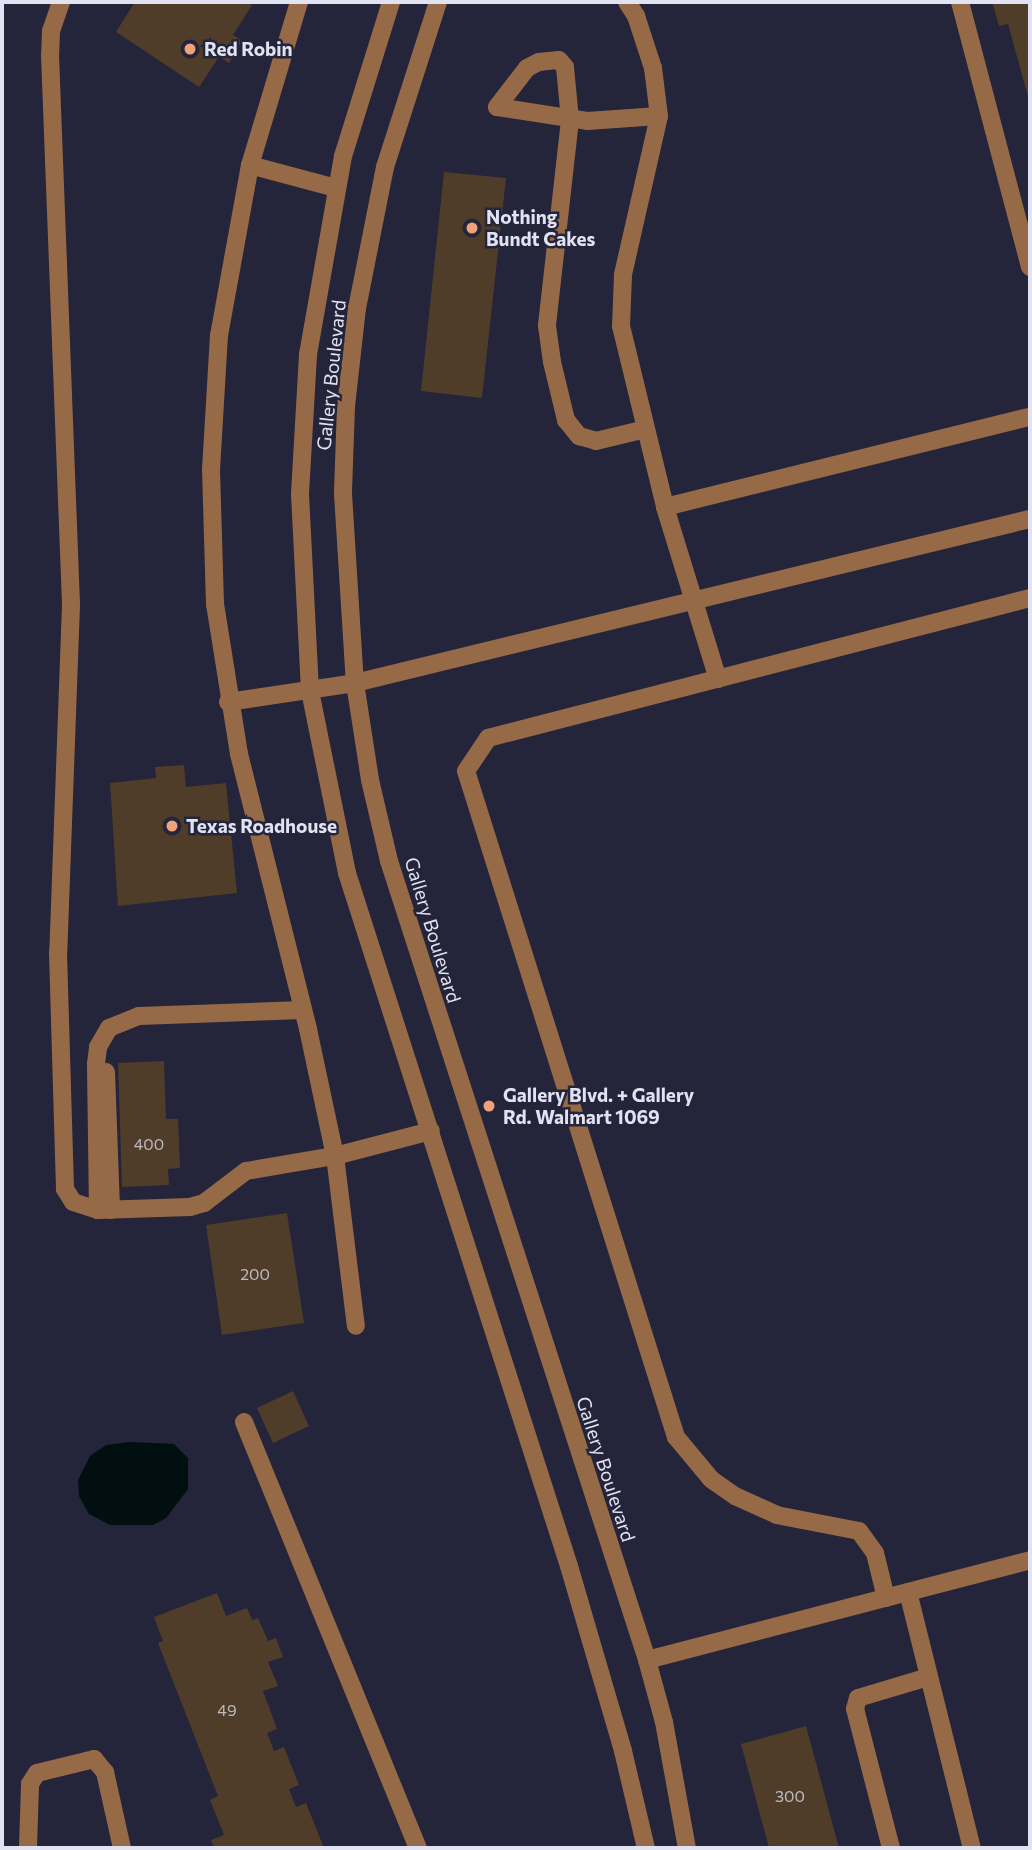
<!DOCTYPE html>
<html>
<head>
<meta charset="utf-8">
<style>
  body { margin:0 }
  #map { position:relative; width:1032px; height:1850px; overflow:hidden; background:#24243a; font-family:Commissioner,sans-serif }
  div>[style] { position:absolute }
  .water>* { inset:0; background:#020f11 }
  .building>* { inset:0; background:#4f3d29 }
  .minor>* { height:18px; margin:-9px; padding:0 9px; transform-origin:9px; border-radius:9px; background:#976a47 }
  .dots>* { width:19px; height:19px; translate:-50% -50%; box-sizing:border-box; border:4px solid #24243a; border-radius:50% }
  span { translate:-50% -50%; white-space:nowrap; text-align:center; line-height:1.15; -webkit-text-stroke:5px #24243a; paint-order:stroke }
  .number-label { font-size:16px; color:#bdbac0 }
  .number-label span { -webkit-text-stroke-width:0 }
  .poi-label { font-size:19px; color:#e2e3f2; font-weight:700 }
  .left { translate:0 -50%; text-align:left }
  .street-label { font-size:19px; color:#e2e3f2 }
  .frame { position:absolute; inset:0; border:4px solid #e2e3f2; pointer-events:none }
</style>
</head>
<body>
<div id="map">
  <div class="water">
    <i style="clip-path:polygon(130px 1442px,174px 1444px,188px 1458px,188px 1489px,166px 1518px,153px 1525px,110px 1525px,89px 1514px,79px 1496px,78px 1480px,90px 1456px,106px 1445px)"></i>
  </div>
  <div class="building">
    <i style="clip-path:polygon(135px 2px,247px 2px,252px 5px,233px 35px,243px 41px,229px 63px,219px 57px,199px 87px,116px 32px)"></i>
    <i style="clip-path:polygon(992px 2px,1030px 2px,1030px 104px,1008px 24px,999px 26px)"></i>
    <i style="clip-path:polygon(444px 172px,506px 178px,482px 398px,421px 391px)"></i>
    <i style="clip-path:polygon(184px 765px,186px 787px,226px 783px,237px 893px,118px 906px,110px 783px,156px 778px,155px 767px)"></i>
    <i style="clip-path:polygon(164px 1061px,166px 1119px,178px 1119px,180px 1168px,168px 1169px,169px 1185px,122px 1187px,118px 1063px)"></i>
    <i style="clip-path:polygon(287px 1213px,304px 1323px,222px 1335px,206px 1225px)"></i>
    <i style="clip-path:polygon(293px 1391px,309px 1426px,273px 1443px,257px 1408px)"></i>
    <i style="clip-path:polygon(217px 1593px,226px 1616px,247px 1608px,252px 1620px,258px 1618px,268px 1641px,276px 1638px,283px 1657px,268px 1662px,278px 1686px,263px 1691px,277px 1729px,267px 1733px,274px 1751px,284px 1747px,299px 1785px,289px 1789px,296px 1807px,306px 1803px,324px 1848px,214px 1848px,211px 1840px,224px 1835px,210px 1800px,218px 1796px,158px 1643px,163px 1641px,154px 1617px)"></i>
    <i style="clip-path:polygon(806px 1726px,839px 1848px,769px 1848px,741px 1744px)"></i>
  </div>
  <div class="minor">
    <i style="left:61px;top:2px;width:31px;rotate:109deg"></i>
    <i style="left:51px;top:31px;width:24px;rotate:92deg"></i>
    <i style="left:50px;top:55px;width:550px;rotate:87.81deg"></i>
    <i style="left:71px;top:605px;width:348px;rotate:92.1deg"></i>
    <i style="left:58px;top:953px;width:236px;rotate:88.3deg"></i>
    <i style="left:65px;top:1189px;width:15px;rotate:58deg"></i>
    <i style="left:73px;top:1202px;width:26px;rotate:18deg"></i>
    <i style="left:98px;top:1210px;width:92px;rotate:-1.9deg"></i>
    <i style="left:190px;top:1207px;width:15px;rotate:-16deg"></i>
    <i style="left:204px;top:1203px;width:53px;rotate:-37.3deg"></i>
    <i style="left:246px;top:1171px;width:90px;rotate:-9.6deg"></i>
    <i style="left:335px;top:1156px;width:99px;rotate:-14.6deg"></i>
    <i style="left:299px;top:2px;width:170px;rotate:106.7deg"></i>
    <i style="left:250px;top:165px;width:173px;rotate:100.3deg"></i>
    <i style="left:219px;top:335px;width:134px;rotate:93.4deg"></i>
    <i style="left:211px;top:469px;width:135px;rotate:88.3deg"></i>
    <i style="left:215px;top:604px;width:152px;rotate:80.9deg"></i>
    <i style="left:239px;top:754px;width:284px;rotate:75.9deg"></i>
    <i style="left:308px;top:1029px;width:130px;rotate:78deg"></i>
    <i style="left:335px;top:1156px;width:171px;rotate:83deg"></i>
    <i style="left:391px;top:2px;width:161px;rotate:107.3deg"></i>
    <i style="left:343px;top:156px;width:202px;rotate:100deg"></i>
    <i style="left:308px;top:355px;width:139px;rotate:93.3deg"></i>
    <i style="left:300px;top:494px;width:197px;rotate:87.1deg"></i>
    <i style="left:310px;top:691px;width:186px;rotate:78.5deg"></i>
    <i style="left:347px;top:873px;width:728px;rotate:72.24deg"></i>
    <i style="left:569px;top:1566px;width:193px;rotate:73.7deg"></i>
    <i style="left:623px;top:1751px;width:100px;rotate:76.7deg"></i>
    <i style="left:438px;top:2px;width:173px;rotate:107.8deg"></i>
    <i style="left:385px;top:167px;width:144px;rotate:101.2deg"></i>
    <i style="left:357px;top:308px;width:99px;rotate:96.4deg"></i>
    <i style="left:346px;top:406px;width:88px;rotate:92deg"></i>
    <i style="left:343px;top:494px;width:189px;rotate:86.4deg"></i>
    <i style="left:355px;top:683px;width:98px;rotate:81.2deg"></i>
    <i style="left:370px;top:780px;width:83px;rotate:76.8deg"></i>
    <i style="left:389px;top:861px;width:840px;rotate:72.1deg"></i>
    <i style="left:647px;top:1660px;width:64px;rotate:74.7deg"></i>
    <i style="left:664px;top:1722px;width:128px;rotate:79.7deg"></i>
    <i style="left:627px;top:2px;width:17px;rotate:57deg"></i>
    <i style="left:636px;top:16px;width:55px;rotate:71.9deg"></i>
    <i style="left:653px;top:68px;width:48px;rotate:82.9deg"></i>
    <i style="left:659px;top:116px;width:163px;rotate:102.8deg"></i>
    <i style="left:623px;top:275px;width:51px;rotate:92.2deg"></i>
    <i style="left:621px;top:326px;width:186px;rotate:76.3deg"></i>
    <i style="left:665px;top:507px;width:180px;rotate:72.9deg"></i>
    <i style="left:960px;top:2px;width:274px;rotate:75.2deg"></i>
    <i style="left:497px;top:107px;width:49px;rotate:-52.4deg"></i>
    <i style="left:527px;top:68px;width:13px;rotate:-27deg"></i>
    <i style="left:539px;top:62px;width:20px;rotate:-6deg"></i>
    <i style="left:559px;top:60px;width:9px;rotate:49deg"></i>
    <i style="left:565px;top:67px;width:53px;rotate:84.6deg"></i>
    <i style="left:570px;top:120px;width:207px;rotate:96.4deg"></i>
    <i style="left:547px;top:326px;width:36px;rotate:82deg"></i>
    <i style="left:552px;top:362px;width:60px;rotate:76.4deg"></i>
    <i style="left:566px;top:420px;width:21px;rotate:51deg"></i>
    <i style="left:579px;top:436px;width:18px;rotate:16deg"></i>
    <i style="left:596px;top:441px;width:51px;rotate:-13.5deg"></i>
    <i style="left:497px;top:107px;width:91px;rotate:8.8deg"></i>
    <i style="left:587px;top:121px;width:72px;rotate:-4deg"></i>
    <i style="left:250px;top:165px;width:89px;rotate:15deg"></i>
    <i style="left:665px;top:507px;width:376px;rotate:-13.9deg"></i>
    <i style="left:228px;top:702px;width:128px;rotate:-8.5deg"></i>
    <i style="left:355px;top:683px;width:695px;rotate:-13.66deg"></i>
    <i style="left:106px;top:1072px;width:138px;rotate:87.9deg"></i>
    <i style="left:98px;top:1210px;width:146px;rotate:-90.8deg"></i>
    <i style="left:96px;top:1064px;width:17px;rotate:-83deg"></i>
    <i style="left:98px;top:1047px;width:22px;rotate:-60deg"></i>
    <i style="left:109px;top:1028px;width:32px;rotate:-22deg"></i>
    <i style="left:139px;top:1016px;width:164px;rotate:-2.1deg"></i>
    <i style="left:244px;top:1422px;width:460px;rotate:67.8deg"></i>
    <i style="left:908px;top:1592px;width:264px;rotate:76deg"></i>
    <i style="left:886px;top:1598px;width:46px;rotate:-103.7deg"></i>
    <i style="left:875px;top:1553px;width:27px;rotate:-126deg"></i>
    <i style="left:859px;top:1531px;width:84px;rotate:-169deg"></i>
    <i style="left:777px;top:1515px;width:46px;rotate:-155.7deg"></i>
    <i style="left:735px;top:1496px;width:29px;rotate:-145deg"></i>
    <i style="left:711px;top:1479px;width:55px;rotate:-129.8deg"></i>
    <i style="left:676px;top:1437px;width:698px;rotate:-107.5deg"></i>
    <i style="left:466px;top:771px;width:40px;rotate:-56deg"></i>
    <i style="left:488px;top:738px;width:560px;rotate:-14.48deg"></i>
    <i style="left:647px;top:1660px;width:396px;rotate:-14.6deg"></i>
    <i style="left:28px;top:1848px;width:64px;rotate:-88.2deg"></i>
    <i style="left:30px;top:1784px;width:13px;rotate:-58deg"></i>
    <i style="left:37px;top:1773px;width:59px;rotate:-13.8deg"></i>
    <i style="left:94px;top:1759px;width:17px;rotate:50deg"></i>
    <i style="left:105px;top:1772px;width:78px;rotate:77.4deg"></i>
    <i style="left:891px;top:1848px;width:144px;rotate:-104.5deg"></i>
    <i style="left:855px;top:1709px;width:11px;rotate:-75deg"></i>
    <i style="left:858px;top:1698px;width:73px;rotate:-16.7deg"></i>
  </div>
  <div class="dots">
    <i style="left:190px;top:49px;background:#f1a17c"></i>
    <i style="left:472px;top:228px;background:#f1a17c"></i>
    <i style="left:172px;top:826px;background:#f1a17c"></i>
    <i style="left:489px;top:1106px;background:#f1a17c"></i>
  </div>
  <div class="number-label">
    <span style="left:149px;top:1144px">400</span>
    <span style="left:255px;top:1274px">200</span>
    <span style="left:227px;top:1710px">49</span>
    <span style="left:790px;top:1796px">300</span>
  </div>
  <div class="poi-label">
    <span class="left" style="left:204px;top:49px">Red Robin</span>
    <span class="left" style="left:486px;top:228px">Nothing<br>Bundt Cakes</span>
    <span class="left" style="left:186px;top:826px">Texas Roadhouse</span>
    <span class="left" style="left:503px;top:1106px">Gallery Blvd. + Gallery<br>Rd. Walmart 1069</span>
  </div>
  <div class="street-label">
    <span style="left:331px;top:375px;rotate:-84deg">Gallery Boulevard</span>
    <span style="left:433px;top:930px;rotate:73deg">Gallery Boulevard</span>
    <span style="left:606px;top:1469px;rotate:72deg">Gallery Boulevard</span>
  </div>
  <div class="frame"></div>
</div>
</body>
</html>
